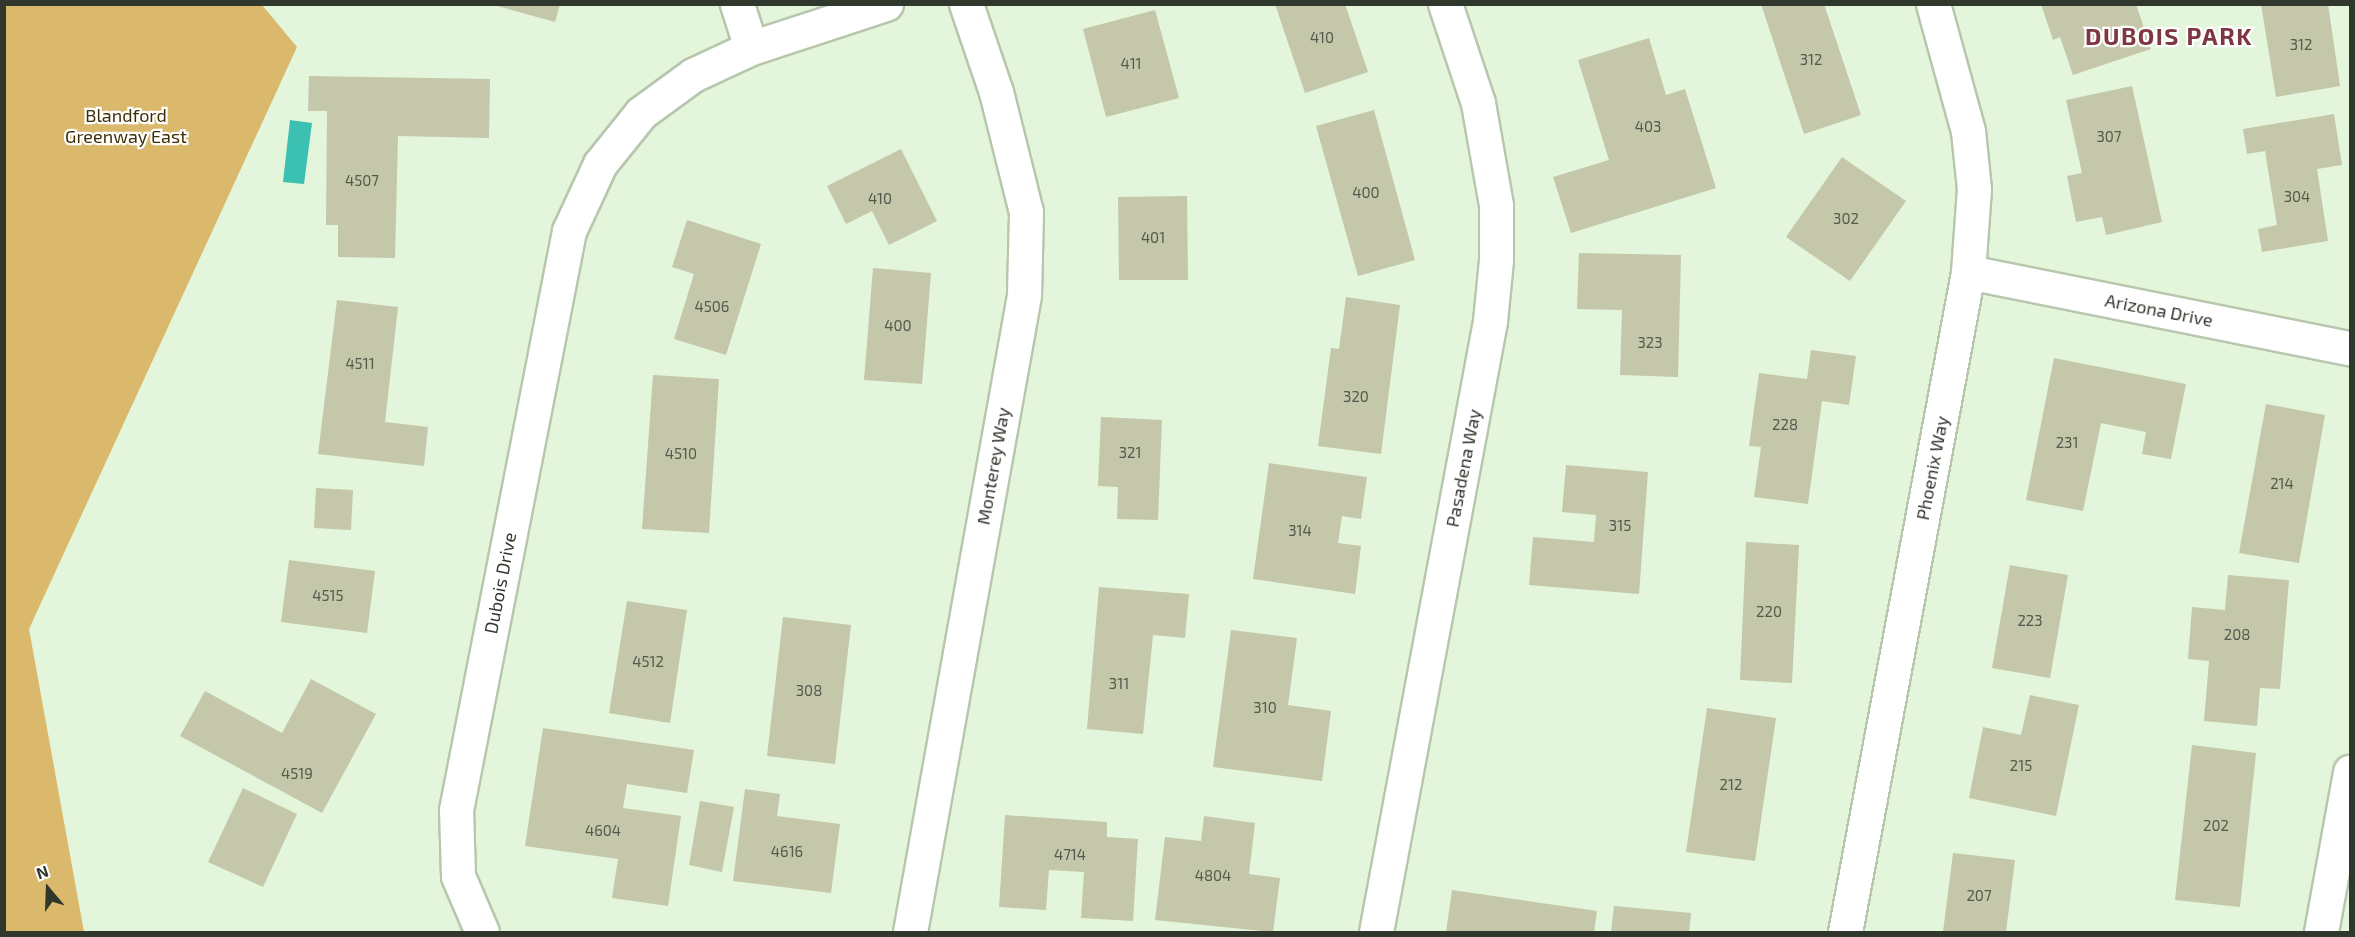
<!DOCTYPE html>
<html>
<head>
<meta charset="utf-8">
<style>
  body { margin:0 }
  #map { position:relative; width:2355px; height:937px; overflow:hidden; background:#e3f5da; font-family:"Exo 2",sans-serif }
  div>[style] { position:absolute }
  .green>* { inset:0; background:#dab86c }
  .water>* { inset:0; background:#3cc0b2 }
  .building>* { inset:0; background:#c4c7a9 }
  .roads { filter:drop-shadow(2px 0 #b6c7ae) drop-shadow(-2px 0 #b6c7ae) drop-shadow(0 2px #b6c7ae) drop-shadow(0 -2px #b6c7ae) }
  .minor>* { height:33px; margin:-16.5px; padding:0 16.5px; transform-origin:16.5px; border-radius:16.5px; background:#fff }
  span { translate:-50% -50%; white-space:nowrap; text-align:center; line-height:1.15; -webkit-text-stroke:4.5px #fff; paint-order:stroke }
  .number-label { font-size:15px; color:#555b4c }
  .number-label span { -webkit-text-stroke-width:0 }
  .park-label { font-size:18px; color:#3d2e06 }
  .street-label { font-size:18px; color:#30372d }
  .district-label { font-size:24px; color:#7e3642; font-weight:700; letter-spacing:1.5px }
  .frame { position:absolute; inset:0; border:6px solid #30372d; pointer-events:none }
  .north { position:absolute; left:18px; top:859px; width:60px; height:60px; -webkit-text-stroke:4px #fff; paint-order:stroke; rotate:341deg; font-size:16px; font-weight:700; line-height:24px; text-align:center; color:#30372d }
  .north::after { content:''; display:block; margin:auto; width:21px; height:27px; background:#30372d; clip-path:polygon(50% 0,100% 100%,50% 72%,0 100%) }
</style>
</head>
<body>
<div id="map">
  <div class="green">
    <i style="clip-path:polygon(5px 4px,262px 5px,297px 47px,29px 629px,84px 932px,5px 932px)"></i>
  </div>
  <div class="water">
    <i style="clip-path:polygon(290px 120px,312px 123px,304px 184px,283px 182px)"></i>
  </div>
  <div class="building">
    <i style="clip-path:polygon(490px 4px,560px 4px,555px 22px)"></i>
    <i style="clip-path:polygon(1275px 4px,1345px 4px,1368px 72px,1305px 93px)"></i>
    <i style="clip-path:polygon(1761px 4px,1824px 4px,1861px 115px,1804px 134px)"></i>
    <i style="clip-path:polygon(2041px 4px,2136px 4px,2151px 49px,2073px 75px,2060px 37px,2053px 40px)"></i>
    <i style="clip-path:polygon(2261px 4px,2328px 4px,2340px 86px,2276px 97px)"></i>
    <i style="clip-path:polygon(1155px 10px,1179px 98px,1106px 117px,1083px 29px)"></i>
    <i style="clip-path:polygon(1649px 38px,1666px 95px,1685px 89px,1716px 188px,1571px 233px,1553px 177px,1609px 160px,1578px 60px)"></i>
    <i style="clip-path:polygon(309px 76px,490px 79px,489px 138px,398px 136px,395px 258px,338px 257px,338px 225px,326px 225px,327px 111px,308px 111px)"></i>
    <i style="clip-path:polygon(2132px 86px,2162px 222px,2106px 235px,2102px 217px,2076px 222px,2067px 176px,2082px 173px,2066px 100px)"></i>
    <i style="clip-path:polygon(1374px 110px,1415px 260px,1358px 276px,1316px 126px)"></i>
    <i style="clip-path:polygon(2334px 114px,2342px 165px,2317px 169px,2328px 241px,2262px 252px,2258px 229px,2277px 225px,2265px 151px,2247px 154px,2243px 129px)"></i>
    <i style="clip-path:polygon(901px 149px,937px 221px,889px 245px,872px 211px,846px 224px,827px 186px)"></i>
    <i style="clip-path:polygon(1842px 157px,1906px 201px,1850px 281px,1786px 237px)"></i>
    <i style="clip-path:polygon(1187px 196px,1188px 280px,1119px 280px,1118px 197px)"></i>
    <i style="clip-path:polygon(687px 220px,761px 244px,726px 355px,674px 339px,694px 274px,672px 267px)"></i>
    <i style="clip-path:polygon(1579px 253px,1681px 255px,1678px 377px,1620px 375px,1622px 310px,1577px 309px)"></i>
    <i style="clip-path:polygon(873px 268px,931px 273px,922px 384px,864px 380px)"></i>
    <i style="clip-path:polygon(1346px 297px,1400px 305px,1381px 454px,1318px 446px,1331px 348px,1339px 349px)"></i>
    <i style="clip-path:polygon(337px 300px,398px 307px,385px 422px,428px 427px,424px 466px,318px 454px)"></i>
    <i style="clip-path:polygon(1811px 350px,1856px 356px,1849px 405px,1822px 401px,1808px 504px,1754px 497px,1761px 447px,1749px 446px,1759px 373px,1807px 379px)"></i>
    <i style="clip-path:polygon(2054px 358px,2186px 384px,2171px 459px,2142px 454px,2146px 432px,2101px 423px,2083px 511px,2026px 500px)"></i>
    <i style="clip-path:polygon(653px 375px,719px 379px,709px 533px,642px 529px)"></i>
    <i style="clip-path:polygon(2266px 404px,2325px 415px,2299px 563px,2239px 553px)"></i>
    <i style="clip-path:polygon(1101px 417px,1162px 420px,1158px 520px,1117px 519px,1118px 487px,1098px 486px)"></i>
    <i style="clip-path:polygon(1269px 463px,1367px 477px,1361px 519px,1342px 516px,1338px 543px,1361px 546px,1355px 594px,1253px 579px)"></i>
    <i style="clip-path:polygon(1566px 465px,1648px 472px,1639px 594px,1529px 585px,1533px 537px,1594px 542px,1596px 515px,1562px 512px)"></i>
    <i style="clip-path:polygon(316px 488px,353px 490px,351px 530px,314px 528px)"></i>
    <i style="clip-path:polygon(1746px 542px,1799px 545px,1792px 683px,1740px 680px)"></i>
    <i style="clip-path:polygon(289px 560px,375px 571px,367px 633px,281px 622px)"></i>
    <i style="clip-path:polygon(2010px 565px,2068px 575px,2050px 678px,1992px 668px)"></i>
    <i style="clip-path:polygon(2228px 575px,2289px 580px,2280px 689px,2260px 688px,2257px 726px,2204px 721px,2209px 661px,2188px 659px,2192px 607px,2225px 610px)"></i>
    <i style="clip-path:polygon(1099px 587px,1189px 594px,1185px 638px,1153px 635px,1143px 734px,1087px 729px)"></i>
    <i style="clip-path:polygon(627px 601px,687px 610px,670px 723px,609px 713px)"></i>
    <i style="clip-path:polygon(783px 617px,851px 625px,835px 764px,767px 756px)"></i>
    <i style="clip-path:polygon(1231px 630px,1297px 638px,1288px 705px,1331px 711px,1322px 781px,1213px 767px)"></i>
    <i style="clip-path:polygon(311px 679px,376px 714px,322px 813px,180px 736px,205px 691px,282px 733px)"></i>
    <i style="clip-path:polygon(2030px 695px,2079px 705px,2056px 816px,1969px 798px,1983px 727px,2021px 735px)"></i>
    <i style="clip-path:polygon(1707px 708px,1776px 718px,1755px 861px,1686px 852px)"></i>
    <i style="clip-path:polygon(543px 728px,694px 750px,687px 793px,627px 784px,623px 808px,681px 816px,668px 906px,612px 898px,618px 859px,525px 846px)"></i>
    <i style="clip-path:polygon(2192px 745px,2256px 753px,2240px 907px,2175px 900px)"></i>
    <i style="clip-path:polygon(243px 788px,297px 814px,263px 887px,208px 862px)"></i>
    <i style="clip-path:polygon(745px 789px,780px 794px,777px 816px,840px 824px,831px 893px,733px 881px)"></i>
    <i style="clip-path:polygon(700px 801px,734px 807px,722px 872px,689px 865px)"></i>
    <i style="clip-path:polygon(1005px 815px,1107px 822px,1107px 837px,1138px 839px,1133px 921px,1081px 918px,1084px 872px,1049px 870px,1046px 910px,999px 907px)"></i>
    <i style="clip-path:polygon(1204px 816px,1255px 823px,1249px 874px,1280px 878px,1273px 932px,1155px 920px,1165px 837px,1201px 841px)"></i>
    <i style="clip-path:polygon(1953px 853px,2015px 860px,2006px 932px,1943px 932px)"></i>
    <i style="clip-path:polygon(1452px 890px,1597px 911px,1594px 932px,1446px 932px)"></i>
    <i style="clip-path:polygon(1614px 906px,1691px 913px,1689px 932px,1611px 932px)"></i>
  </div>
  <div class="roads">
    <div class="minor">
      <i style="left:737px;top:4px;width:46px;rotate:72.3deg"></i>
      <i style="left:1968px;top:272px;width:389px;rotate:11.3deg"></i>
      <i style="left:482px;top:932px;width:61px;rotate:-113.2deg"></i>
      <i style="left:458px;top:876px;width:66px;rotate:-91.7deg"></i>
      <i style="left:456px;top:810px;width:590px;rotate:-78.96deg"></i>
      <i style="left:569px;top:231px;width:74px;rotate:-65.2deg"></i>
      <i style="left:600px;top:164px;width:65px;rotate:-51.2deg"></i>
      <i style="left:641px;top:113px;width:64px;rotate:-36.2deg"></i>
      <i style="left:693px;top:75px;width:64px;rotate:-25deg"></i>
      <i style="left:751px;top:48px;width:142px;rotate:-18.1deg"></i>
      <i style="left:910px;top:932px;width:647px;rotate:-79.85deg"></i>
      <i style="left:1024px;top:295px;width:83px;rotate:-88.6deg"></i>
      <i style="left:1026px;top:212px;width:124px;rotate:-104deg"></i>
      <i style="left:996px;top:92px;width:93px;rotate:-108.8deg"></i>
      <i style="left:1376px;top:932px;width:622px;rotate:-79.43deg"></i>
      <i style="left:1490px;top:321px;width:61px;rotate:-84.4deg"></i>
      <i style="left:1496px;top:260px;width:55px;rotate:-90deg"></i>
      <i style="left:1496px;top:205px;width:104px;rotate:-100deg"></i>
      <i style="left:1478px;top:103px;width:104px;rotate:-108.4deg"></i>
      <i style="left:1845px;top:932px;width:671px;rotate:-79.44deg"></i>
      <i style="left:1968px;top:272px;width:83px;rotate:-85.9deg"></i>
      <i style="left:1974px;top:189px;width:58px;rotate:-95.9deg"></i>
      <i style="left:1968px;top:131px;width:132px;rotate:-105.4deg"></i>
      <i style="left:2321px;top:932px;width:163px;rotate:-79.7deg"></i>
    </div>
  </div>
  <div class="number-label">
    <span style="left:1322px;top:38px">410</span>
    <span style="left:2301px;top:45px">312</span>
    <span style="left:1811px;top:60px">312</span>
    <span style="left:1131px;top:64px">411</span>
    <span style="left:1648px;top:127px">403</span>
    <span style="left:2109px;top:137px">307</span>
    <span style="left:362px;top:181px">4507</span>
    <span style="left:1366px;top:193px">400</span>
    <span style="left:2297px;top:197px">304</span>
    <span style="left:880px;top:199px">410</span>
    <span style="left:1846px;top:219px">302</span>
    <span style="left:1153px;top:238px">401</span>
    <span style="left:712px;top:307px">4506</span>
    <span style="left:898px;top:326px">400</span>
    <span style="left:1650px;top:343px">323</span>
    <span style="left:360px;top:364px">4511</span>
    <span style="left:1356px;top:397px">320</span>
    <span style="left:1785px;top:425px">228</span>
    <span style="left:2067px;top:443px">231</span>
    <span style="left:1130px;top:453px">321</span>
    <span style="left:681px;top:454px">4510</span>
    <span style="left:2282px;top:484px">214</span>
    <span style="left:1620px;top:526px">315</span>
    <span style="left:1300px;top:531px">314</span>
    <span style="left:328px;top:596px">4515</span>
    <span style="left:1769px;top:612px">220</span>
    <span style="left:2030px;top:621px">223</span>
    <span style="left:2237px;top:635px">208</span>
    <span style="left:648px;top:662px">4512</span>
    <span style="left:1119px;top:684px">311</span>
    <span style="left:809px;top:691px">308</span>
    <span style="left:1265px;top:708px">310</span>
    <span style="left:2021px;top:766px">215</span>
    <span style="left:297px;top:774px">4519</span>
    <span style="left:1731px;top:785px">212</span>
    <span style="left:2216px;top:826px">202</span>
    <span style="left:603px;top:831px">4604</span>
    <span style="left:787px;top:852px">4616</span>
    <span style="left:1070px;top:855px">4714</span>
    <span style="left:1213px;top:876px">4804</span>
    <span style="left:1979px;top:896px">207</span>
  </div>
  <div class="park-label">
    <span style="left:126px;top:126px">Blandford<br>Greenway East</span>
  </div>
  <div class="street-label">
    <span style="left:2159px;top:310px;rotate:11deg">Arizona Drive</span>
    <span style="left:993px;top:466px;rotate:-80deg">Monterey Way</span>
    <span style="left:1463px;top:468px;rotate:-79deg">Pasadena Way</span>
    <span style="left:1932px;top:468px;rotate:-79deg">Phoenix Way</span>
    <span style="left:500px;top:583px;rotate:-79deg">Dubois Drive</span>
  </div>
  <div class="district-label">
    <span style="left:2169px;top:36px">DUBOIS PARK</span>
  </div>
  <div class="frame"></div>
  <div class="north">N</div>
</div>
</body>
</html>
